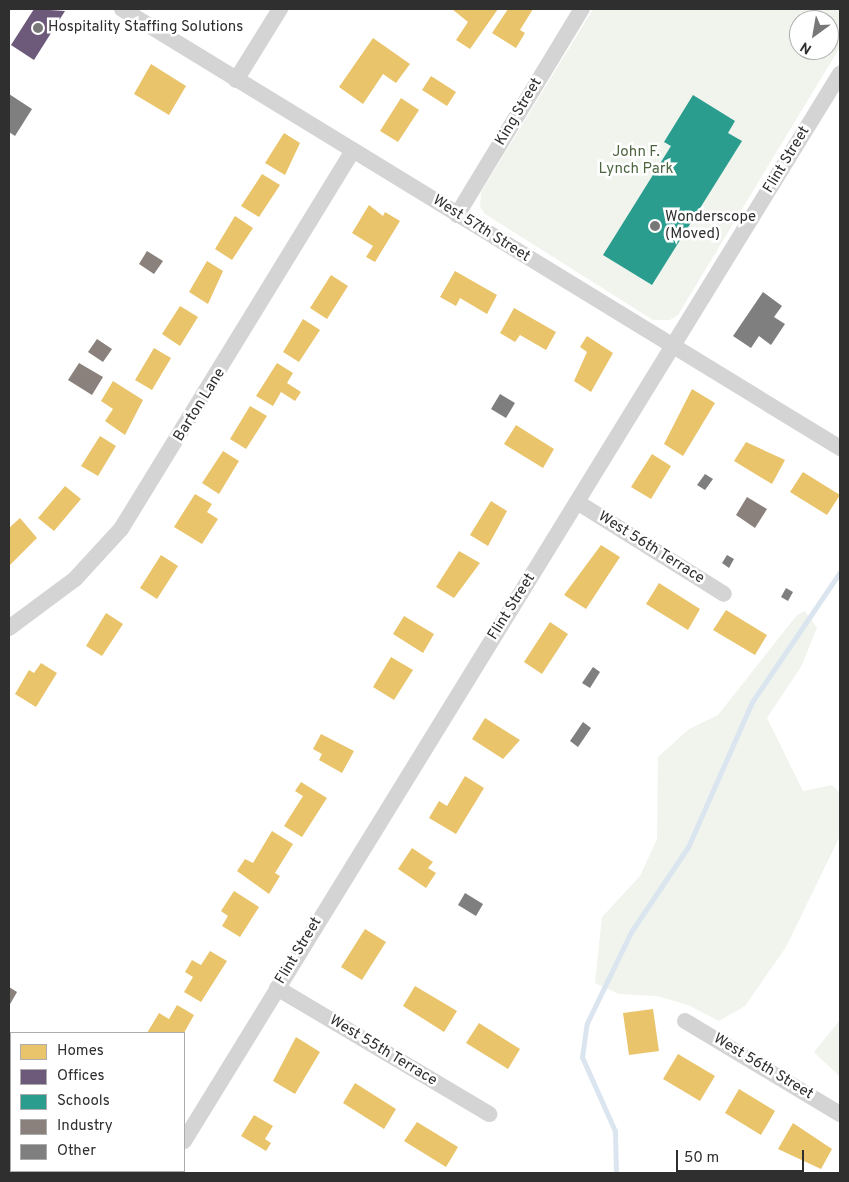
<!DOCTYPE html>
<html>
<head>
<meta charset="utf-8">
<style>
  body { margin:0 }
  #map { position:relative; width:849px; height:1182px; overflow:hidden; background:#fff; font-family:Overpass,sans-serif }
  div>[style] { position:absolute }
  .green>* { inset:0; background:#f0f4ed }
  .homes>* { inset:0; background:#e9c46a }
  .offices>* { inset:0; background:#6d597a }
  .schools>* { inset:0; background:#2a9d8f }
  .industry>* { inset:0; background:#8a817c }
  .stream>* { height:5px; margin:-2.5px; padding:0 2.5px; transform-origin:2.5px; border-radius:2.5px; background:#dbe5ef }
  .building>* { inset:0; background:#7f7f7f }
  .minor>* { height:16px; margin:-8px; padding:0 8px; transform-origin:8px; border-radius:8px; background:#d4d4d4 }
  .tertiary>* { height:21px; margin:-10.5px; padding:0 10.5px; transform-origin:10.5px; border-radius:10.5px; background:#d4d4d4 }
  .dots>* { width:14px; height:14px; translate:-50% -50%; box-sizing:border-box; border:2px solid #fff; border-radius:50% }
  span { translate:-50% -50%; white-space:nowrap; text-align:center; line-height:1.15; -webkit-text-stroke:5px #fff; paint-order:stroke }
  .poi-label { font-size:15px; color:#2f2f2f }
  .left { translate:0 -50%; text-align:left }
  .street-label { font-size:15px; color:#2f2f2f }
  .park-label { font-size:15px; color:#4d6641 }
  .frame { position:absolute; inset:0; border:10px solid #2f2f2f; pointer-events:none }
  .legend { position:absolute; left:10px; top:1032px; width:175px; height:140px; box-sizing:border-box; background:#fff; border:1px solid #acacac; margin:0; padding:6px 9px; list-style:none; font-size:15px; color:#2f2f2f }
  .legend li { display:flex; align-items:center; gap:10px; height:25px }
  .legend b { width:25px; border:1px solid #acacac }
  .north { position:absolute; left:789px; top:10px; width:50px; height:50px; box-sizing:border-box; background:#fff; border:1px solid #acacac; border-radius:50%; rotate:212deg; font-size:14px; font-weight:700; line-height:20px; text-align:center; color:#2f2f2f }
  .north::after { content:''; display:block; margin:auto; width:18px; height:22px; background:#787878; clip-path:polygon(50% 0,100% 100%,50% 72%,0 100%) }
  .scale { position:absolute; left:676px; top:1150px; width:128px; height:22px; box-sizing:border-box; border:2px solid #2f2f2f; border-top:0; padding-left:6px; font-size:15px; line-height:18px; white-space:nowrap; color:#2f2f2f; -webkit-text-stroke:4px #fff; paint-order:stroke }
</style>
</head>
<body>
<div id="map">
  <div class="green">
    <i style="clip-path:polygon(evenodd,593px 9px,840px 9px,840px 47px,678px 315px,670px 320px,653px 320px,485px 214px,480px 207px,481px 192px,593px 9px,799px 20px,829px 20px,829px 50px,799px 50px,799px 20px)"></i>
    <i style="clip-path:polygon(805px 611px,817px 628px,801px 667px,767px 718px,803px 791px,832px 785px,840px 793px,840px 836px,786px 947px,745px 1006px,719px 1021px,688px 1005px,657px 996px,619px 994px,595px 983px,602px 917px,640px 876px,657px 839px,658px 757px,689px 729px,718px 715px,797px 615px)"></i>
    <i style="clip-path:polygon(840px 1020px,840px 1077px,814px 1052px)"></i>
  </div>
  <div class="homes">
    <i style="clip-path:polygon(452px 9px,498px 9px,470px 49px,456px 40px,468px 22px)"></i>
    <i style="clip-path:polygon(508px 9px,533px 9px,520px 30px,525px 33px,516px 48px,492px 33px)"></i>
    <i style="clip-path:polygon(373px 38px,410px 64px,396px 83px,383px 74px,363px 104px,339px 87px)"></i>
    <i style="clip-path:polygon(151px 64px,186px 86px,169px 115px,134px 94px)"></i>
    <i style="clip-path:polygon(431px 76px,456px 92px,447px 106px,422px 90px)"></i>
    <i style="clip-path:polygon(401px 98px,419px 110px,398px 142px,380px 131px)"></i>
    <i style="clip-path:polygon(284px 133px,300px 143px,285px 175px,265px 163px)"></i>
    <i style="clip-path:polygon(262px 174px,280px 185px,259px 217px,241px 206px)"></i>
    <i style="clip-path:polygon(369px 205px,383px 216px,385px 212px,400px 221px,375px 262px,366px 257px,373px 246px,352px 233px)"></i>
    <i style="clip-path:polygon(235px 216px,253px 228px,232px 260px,215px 249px)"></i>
    <i style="clip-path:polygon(207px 261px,223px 271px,208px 304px,189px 292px)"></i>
    <i style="clip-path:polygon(455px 271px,497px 295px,487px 314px,460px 298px,456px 306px,440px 297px)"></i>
    <i style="clip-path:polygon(331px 275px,348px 286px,327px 319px,310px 308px)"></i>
    <i style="clip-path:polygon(180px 306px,198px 317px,180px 346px,162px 334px)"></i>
    <i style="clip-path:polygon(514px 308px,556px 332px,546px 350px,520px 335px,515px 342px,500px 333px)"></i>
    <i style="clip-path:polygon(303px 319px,320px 330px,299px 362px,283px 352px)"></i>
    <i style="clip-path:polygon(587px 336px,613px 353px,591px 392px,574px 381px,587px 352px,580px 347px)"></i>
    <i style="clip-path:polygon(154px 348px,171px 358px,152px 390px,135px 380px)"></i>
    <i style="clip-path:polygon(277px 363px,293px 373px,287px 383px,301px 392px,295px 401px,281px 392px,273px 406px,256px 396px)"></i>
    <i style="clip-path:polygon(113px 381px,143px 400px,125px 435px,105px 421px,113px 409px,101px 401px)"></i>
    <i style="clip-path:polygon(692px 389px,715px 403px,683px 456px,664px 444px)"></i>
    <i style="clip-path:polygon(250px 406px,267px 416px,246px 449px,230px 439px)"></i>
    <i style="clip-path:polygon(516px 425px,554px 449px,543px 468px,504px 444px)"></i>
    <i style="clip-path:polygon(100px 436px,116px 446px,98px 476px,81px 466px)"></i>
    <i style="clip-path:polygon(746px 442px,785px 460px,772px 484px,734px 461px)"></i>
    <i style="clip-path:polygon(223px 451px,239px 461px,219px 494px,202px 483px)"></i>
    <i style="clip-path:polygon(652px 454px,671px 466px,651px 499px,631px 487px)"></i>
    <i style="clip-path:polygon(803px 472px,840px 495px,827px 515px,790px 492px)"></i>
    <i style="clip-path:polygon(65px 486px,81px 499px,54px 531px,38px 518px)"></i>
    <i style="clip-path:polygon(195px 494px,212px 504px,207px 512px,218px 519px,202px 544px,174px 527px)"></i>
    <i style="clip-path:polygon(491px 501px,507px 511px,488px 546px,470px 535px)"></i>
    <i style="clip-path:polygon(20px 518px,37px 538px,9px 566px,9px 528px)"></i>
    <i style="clip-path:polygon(601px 545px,620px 557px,586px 609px,564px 595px)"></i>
    <i style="clip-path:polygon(459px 551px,480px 563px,454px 598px,436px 587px)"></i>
    <i style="clip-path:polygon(161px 555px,178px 566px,157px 599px,140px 588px)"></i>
    <i style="clip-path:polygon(659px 583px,700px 609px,688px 630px,646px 604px)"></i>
    <i style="clip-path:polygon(726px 610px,767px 635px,755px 655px,713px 630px)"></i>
    <i style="clip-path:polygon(106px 613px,123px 624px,102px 656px,86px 646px)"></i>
    <i style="clip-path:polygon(404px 616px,434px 634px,423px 653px,393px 634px)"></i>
    <i style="clip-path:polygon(550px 622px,568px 634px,542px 674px,524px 662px)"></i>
    <i style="clip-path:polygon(391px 657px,413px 670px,394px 700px,373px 687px)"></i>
    <i style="clip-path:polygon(41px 663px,57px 673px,36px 707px,15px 694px,29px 670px,34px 673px)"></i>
    <i style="clip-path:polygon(485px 718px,520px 740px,503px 759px,472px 739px)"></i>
    <i style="clip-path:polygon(321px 734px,354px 751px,342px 773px,319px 760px,322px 754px,313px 749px)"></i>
    <i style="clip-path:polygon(465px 776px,484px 788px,456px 834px,429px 818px,439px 801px,447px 806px)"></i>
    <i style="clip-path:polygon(301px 782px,327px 798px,302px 837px,284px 826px,303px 796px,295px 791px)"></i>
    <i style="clip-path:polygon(272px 831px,293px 844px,275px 873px,280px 876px,269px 894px,237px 871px,245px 859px,253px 863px)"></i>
    <i style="clip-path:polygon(412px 848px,433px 862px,428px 868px,436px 873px,426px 888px,398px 869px)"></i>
    <i style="clip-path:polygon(234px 891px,259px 907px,240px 937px,222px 926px,228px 916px,221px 911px)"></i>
    <i style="clip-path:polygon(365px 929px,386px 942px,362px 980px,341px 967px)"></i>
    <i style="clip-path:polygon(210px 951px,227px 961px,201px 1002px,184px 992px,193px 977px,185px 972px,192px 960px,201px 965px)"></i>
    <i style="clip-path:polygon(415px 986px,457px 1011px,444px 1032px,403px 1006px)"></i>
    <i style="clip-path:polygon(177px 1005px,194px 1015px,184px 1033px,147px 1033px,159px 1013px,169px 1019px)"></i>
    <i style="clip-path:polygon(653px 1009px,659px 1051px,629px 1055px,623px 1013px)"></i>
    <i style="clip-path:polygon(479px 1023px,520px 1049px,508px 1069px,466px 1043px)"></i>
    <i style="clip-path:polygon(296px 1037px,320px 1052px,295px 1094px,273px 1081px)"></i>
    <i style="clip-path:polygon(678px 1054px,715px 1076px,700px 1101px,663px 1079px)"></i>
    <i style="clip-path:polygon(355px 1083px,396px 1109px,384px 1129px,343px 1103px)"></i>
    <i style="clip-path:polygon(739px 1089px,775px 1111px,761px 1135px,725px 1113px)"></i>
    <i style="clip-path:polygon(254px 1115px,273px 1126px,265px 1139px,271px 1143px,266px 1151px,241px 1136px)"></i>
    <i style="clip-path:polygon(417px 1122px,458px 1147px,446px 1167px,404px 1141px)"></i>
    <i style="clip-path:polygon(793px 1123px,832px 1149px,821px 1169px,778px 1149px)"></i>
  </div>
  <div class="offices">
    <i style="clip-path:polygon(34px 9px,65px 11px,34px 60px,11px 45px)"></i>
  </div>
  <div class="schools">
    <i style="clip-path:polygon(693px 95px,735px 121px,728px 133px,742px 141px,652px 285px,603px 255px,671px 146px,664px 142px)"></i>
  </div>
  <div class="industry">
    <i style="clip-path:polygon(147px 251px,163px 261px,154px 274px,139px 264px)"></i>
    <i style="clip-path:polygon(97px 339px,112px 349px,103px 362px,88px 352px)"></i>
    <i style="clip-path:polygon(79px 363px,103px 377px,92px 395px,68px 380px)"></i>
    <i style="clip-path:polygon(747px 497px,767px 509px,755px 528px,736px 515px)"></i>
    <i style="clip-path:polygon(9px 987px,17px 992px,9px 1006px)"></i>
  </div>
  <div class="stream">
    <i style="left:616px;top:1173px;width:42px;rotate:-91.4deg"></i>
    <i style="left:615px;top:1131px;width:81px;rotate:-114deg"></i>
    <i style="left:582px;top:1057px;width:34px;rotate:-82deg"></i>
    <i style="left:587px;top:1023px;width:101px;rotate:-64.2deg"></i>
    <i style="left:631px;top:932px;width:102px;rotate:-56.2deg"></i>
    <i style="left:688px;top:847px;width:158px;rotate:-66.2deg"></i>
    <i style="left:752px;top:702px;width:157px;rotate:-55.9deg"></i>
  </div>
  <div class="building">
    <i style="clip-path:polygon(9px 94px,32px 109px,15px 136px,9px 132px)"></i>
    <i style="clip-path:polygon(763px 292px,782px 306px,774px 317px,785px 324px,771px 345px,759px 336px,751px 348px,733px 336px)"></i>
    <i style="clip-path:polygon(500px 394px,515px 403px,506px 418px,491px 409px)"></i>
    <i style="clip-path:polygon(705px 474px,713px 479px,705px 490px,697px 485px)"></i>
    <i style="clip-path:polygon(727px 555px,734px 559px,729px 568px,722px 563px)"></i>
    <i style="clip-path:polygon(786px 588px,793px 592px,788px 601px,781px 597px)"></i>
    <i style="clip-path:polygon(593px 667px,600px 672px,590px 688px,582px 683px)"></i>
    <i style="clip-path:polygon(583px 722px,591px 728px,578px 747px,570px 741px)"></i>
    <i style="clip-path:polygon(465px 893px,483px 904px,476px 916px,458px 905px)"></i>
  </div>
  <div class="minor">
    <i style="left:122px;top:9px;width:842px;rotate:31.44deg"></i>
    <i style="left:236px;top:80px;width:84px;rotate:-58.2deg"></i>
    <i style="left:457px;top:215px;width:241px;rotate:-58.8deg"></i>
    <i style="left:577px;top:502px;width:173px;rotate:32deg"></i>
    <i style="left:9px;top:628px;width:82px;rotate:-36.6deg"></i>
    <i style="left:75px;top:579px;width:68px;rotate:-47.4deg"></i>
    <i style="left:121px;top:529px;width:444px;rotate:-58.5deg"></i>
    <i style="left:277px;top:988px;width:247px;rotate:30.7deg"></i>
    <i style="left:685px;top:1021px;width:181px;rotate:31deg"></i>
    <i style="left:184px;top:1141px;width:1253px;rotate:-58.42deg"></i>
    <i style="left:164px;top:1173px;width:2px;rotate:-63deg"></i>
  </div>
  <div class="tertiary">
    <i style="left:22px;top:1171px;width:4px;rotate:27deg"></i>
  </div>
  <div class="dots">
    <i style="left:38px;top:28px;background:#787878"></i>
    <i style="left:655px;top:226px;background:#787878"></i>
  </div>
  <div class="poi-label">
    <span class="left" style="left:48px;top:28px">Hospitality Staffing Solutions</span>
    <span class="left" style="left:665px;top:226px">Wonderscope<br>(Moved)</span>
  </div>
  <div class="street-label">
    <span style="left:519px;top:112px;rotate:-59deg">King Street</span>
    <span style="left:787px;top:160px;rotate:-59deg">Flint Street</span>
    <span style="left:481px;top:229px;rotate:32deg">West 57th Street</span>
    <span style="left:200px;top:405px;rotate:-58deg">Barton Lane</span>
    <span style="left:651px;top:548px;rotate:32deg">West 56th Terrace</span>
    <span style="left:512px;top:607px;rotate:-58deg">Flint Street</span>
    <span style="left:299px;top:951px;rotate:-59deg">Flint Street</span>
    <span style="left:383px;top:1051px;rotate:31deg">West 55th Terrace</span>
    <span style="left:763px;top:1067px;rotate:31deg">West 56th Street</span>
  </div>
  <div class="park-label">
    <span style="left:636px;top:161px">John F.<br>Lynch Park</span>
  </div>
  <div class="frame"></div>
  <ul class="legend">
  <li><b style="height:14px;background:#e9c46a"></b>Homes</li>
  <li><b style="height:14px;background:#6d597a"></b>Offices</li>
  <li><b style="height:14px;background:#2a9d8f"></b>Schools</li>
  <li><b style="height:14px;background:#8a817c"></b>Industry</li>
  <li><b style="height:14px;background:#7f7f7f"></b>Other</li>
  </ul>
  <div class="north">N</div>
  <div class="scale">50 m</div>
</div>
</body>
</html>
